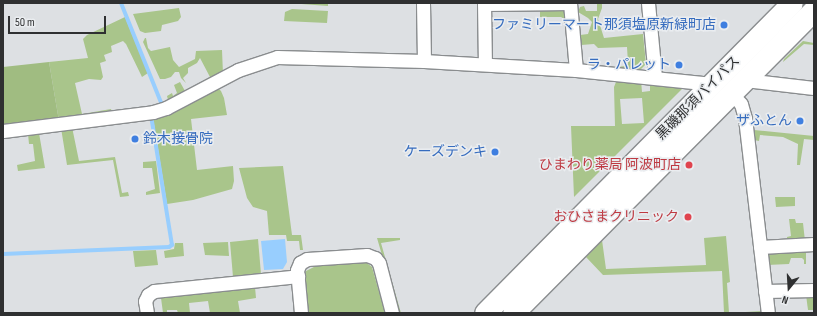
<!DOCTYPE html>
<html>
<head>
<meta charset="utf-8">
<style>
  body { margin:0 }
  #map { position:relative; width:817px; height:316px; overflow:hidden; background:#dde0e3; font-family:"Sofia Sans Condensed","Noto Sans JP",sans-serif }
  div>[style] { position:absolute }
  .green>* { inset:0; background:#a9c58b }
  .forest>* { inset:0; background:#a0bc81 }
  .water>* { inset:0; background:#98cefe }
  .stream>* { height:4px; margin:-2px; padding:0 2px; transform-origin:2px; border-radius:2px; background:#98cefe }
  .roads { filter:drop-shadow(1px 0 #8a8d8f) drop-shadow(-1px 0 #8a8d8f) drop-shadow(0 1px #8a8d8f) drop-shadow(0 -1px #8a8d8f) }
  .street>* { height:13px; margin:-6.5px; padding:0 6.5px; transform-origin:6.5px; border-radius:6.5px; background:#fff }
  .primary>* { height:21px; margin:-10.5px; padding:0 10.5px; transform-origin:10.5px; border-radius:10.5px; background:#fff }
  .dots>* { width:11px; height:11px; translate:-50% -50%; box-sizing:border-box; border:2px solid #eaedf0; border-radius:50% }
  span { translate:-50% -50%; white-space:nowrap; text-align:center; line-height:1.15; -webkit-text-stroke:3px #eaedf0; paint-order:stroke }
  .shop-label { font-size:14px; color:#366cbe }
  .right { translate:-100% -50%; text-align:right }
  .left { translate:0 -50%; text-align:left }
  .street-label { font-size:14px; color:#2f3031 }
  .health-label { font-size:14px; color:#be3a42 }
  .frame { position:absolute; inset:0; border:4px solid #2f3031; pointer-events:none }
  .north { position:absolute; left:769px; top:268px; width:40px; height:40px; -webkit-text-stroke:3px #eaedf0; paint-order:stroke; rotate:198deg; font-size:11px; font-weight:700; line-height:16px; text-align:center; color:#2f3031 }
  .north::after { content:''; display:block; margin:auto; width:14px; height:18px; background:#2f3031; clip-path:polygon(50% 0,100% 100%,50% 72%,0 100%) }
  .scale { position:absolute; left:8px; top:16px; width:98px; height:18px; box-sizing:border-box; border:2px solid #2f3031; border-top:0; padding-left:5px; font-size:12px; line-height:14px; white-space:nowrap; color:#2f3031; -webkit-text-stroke:3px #eaedf0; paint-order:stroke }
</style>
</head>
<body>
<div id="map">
  <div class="green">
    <i style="clip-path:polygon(288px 3px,328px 3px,328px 6px)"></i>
    <i style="clip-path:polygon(597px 3px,602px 3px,602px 8px,598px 19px,604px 38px,643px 34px,646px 64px,640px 70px,617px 69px,616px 67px,626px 66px,628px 63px,627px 47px,598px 48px,594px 44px,581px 45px,580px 35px,588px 34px,592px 22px,588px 18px,578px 12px,580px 7px,584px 6px,586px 11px,597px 11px)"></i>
    <i style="clip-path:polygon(540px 7px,561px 7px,565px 10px,566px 20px,561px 17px,540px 17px)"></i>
    <i style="clip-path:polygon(179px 8px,181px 17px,178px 21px,162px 25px,161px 31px,145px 33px,140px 31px,133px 14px)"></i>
    <i style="clip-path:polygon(292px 9px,328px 11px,327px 23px,284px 21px,285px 12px)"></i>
    <i style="clip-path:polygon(125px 17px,148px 73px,142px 77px,126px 44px,123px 41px,111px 46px,112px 52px,104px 55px,106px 61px,100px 63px,103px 77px,101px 80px,89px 79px,75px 83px,82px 114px,111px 109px,112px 113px,59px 121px,49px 62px,88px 58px,83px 39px,87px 35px)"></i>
    <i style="clip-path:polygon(145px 38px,146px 38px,148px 48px,151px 51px,170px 47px,173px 60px,179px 67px,195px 59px,196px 51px,222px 50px,223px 74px,168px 100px,167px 96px,172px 93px,173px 96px,177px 93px,174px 85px,180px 82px,185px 91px,210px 77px,200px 58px,197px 63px,188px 68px,188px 73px,183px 78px,186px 83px,181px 78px,179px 72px,175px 72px,171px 77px,165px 79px,160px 79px,143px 42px)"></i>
    <i style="clip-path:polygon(803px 41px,814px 43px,814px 45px,804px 44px,783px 62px,784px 59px)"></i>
    <i style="clip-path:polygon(evenodd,641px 80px,642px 92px,650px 91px,650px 80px,684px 87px,574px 197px,571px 126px,615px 126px,614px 87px,616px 82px,641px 80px,642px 98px,644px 123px,622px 124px,620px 99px,642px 98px)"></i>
    <i style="clip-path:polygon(211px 88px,218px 88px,221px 91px,224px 98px,227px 115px,191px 119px,197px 170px,233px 166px,234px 181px,232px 189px,193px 200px,167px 204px,153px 118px)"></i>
    <i style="clip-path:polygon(72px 127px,79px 161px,115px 157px,122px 193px,128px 192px,129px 196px,120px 197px,113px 160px,67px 165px,61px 128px)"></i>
    <i style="clip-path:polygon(754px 130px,814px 136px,814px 140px,804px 139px,800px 165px,797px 165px,798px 144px,783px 137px,760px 135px,759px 141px,754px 140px)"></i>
    <i style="clip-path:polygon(39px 133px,45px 168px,18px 171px,17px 165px,35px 161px,33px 144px,29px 144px,28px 134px)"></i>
    <i style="clip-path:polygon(156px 161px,160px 193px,146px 195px,146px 192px,155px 189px,152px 168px,143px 168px,143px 162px)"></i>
    <i style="clip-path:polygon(283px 166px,292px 235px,301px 235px,303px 250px,300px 250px,299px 241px,287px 241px,286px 235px,269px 235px,267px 211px,253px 207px,247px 198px,239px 168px)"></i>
    <i style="clip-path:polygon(775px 197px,795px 197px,795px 206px,776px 207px)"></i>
    <i style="clip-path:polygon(789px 219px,795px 219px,796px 223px,803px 223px,805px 241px,787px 242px,787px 237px,791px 236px)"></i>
    <i style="clip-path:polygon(726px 236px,730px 282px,727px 283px,729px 313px,762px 311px,762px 313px,724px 313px,722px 271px,603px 275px,586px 257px,602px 240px,606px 269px,706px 265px,704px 238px)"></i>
    <i style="clip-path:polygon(377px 238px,400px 238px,400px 240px,381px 243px,401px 313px,399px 313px)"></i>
    <i style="clip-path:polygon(258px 239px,261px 274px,233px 277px,230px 242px)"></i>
    <i style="clip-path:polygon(228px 242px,229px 256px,205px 255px,203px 243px)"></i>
    <i style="clip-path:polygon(175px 243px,183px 243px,184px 256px,165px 258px,164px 251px,174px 249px)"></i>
    <i style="clip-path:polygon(806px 249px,806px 264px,804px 264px,804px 260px,802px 258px,791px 258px,789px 264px,767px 265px,766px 251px)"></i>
    <i style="clip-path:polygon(156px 250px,158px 265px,135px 267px,133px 251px)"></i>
    <i style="clip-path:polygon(363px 260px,372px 267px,385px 313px,308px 313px,303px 277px,306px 271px,316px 266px)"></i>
    <i style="clip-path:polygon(255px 287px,256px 298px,238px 301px,240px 313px,210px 313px,208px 301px,189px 303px,190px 313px,178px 313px,177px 310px,167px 310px,167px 313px,163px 313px,161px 298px)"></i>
    <i style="clip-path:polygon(806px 295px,814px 295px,814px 310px,808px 310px)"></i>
  </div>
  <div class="forest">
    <i style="clip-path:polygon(49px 62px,59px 121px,3px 129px,3px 67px)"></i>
  </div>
  <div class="water">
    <i style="clip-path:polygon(285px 239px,287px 262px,283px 269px,264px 270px,261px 241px)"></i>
  </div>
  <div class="stream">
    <i style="left:121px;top:3px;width:110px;rotate:68.1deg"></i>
    <i style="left:3px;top:254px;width:166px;rotate:-2.4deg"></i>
    <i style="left:169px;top:247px;width:4px;rotate:-34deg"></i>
    <i style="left:172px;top:245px;width:131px;rotate:-99.2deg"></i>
  </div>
  <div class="roads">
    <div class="street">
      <i style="left:423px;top:3px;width:58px;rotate:89deg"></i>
      <i style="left:484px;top:3px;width:61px;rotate:89.1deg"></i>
      <i style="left:570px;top:3px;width:67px;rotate:84.9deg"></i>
      <i style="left:648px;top:3px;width:74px;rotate:84.6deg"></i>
      <i style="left:484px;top:4px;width:86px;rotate:-0.7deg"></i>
      <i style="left:745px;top:80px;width:69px;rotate:6.6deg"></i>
      <i style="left:732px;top:94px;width:13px;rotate:48deg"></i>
      <i style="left:741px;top:104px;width:15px;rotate:74deg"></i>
      <i style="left:745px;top:118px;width:196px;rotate:83.3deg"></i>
      <i style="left:3px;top:131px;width:151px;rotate:-7.2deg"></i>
      <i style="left:153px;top:112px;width:14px;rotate:-17deg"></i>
      <i style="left:166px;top:108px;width:81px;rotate:-27.8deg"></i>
      <i style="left:238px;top:70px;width:41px;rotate:-18.4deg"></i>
      <i style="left:277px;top:57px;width:147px;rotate:1.6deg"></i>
      <i style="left:424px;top:61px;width:152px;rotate:3.4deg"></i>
      <i style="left:576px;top:70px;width:137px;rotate:5.9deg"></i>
      <i style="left:760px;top:247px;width:54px;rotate:-3.2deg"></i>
      <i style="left:765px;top:291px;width:49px;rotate:-1.2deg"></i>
      <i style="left:147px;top:313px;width:12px;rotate:-99deg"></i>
      <i style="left:145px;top:301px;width:7px;rotate:-63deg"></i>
      <i style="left:148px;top:295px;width:7px;rotate:-34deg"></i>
      <i style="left:154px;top:291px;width:145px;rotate:-5.9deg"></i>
      <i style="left:301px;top:313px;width:43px;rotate:-95.3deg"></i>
      <i style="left:297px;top:270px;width:8px;rotate:-67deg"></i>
      <i style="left:300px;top:263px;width:8px;rotate:-30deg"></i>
      <i style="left:307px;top:259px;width:60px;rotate:-3.8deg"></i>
      <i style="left:367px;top:255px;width:9px;rotate:21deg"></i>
      <i style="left:375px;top:258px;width:6px;rotate:51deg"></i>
      <i style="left:379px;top:263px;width:52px;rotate:75.4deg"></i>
    </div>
    <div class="primary">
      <i style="left:485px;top:313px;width:436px;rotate:-45.3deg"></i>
      <i style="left:513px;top:313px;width:427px;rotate:-45.2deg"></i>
    </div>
  </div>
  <div class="dots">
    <i style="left:724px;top:25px;background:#3f7fe0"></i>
    <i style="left:679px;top:65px;background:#3f7fe0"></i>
    <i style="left:800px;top:121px;background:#3f7fe0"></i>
    <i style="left:135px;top:139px;background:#3f7fe0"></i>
    <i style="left:495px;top:152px;background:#3f7fe0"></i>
    <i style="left:689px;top:165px;background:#e0444e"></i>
    <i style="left:688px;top:217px;background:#e0444e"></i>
  </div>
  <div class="shop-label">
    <span class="right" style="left:716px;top:25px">ファミリーマート那須塩原新緑町店</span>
    <span class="right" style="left:671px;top:65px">ラ・パレット</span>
    <span class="right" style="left:792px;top:121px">ザふとん</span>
    <span class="left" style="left:143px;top:139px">鈴木接骨院</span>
    <span class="right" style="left:487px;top:152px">ケーズデンキ</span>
  </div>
  <div class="street-label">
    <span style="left:698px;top:98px;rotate:-45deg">黒磯那須バイパス</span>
  </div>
  <div class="health-label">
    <span class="right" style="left:681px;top:165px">ひまわり薬局 阿波町店</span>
    <span class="right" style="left:679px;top:217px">おひさまクリニック</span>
  </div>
  <div class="frame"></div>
  <div class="north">N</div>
  <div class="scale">50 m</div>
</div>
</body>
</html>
